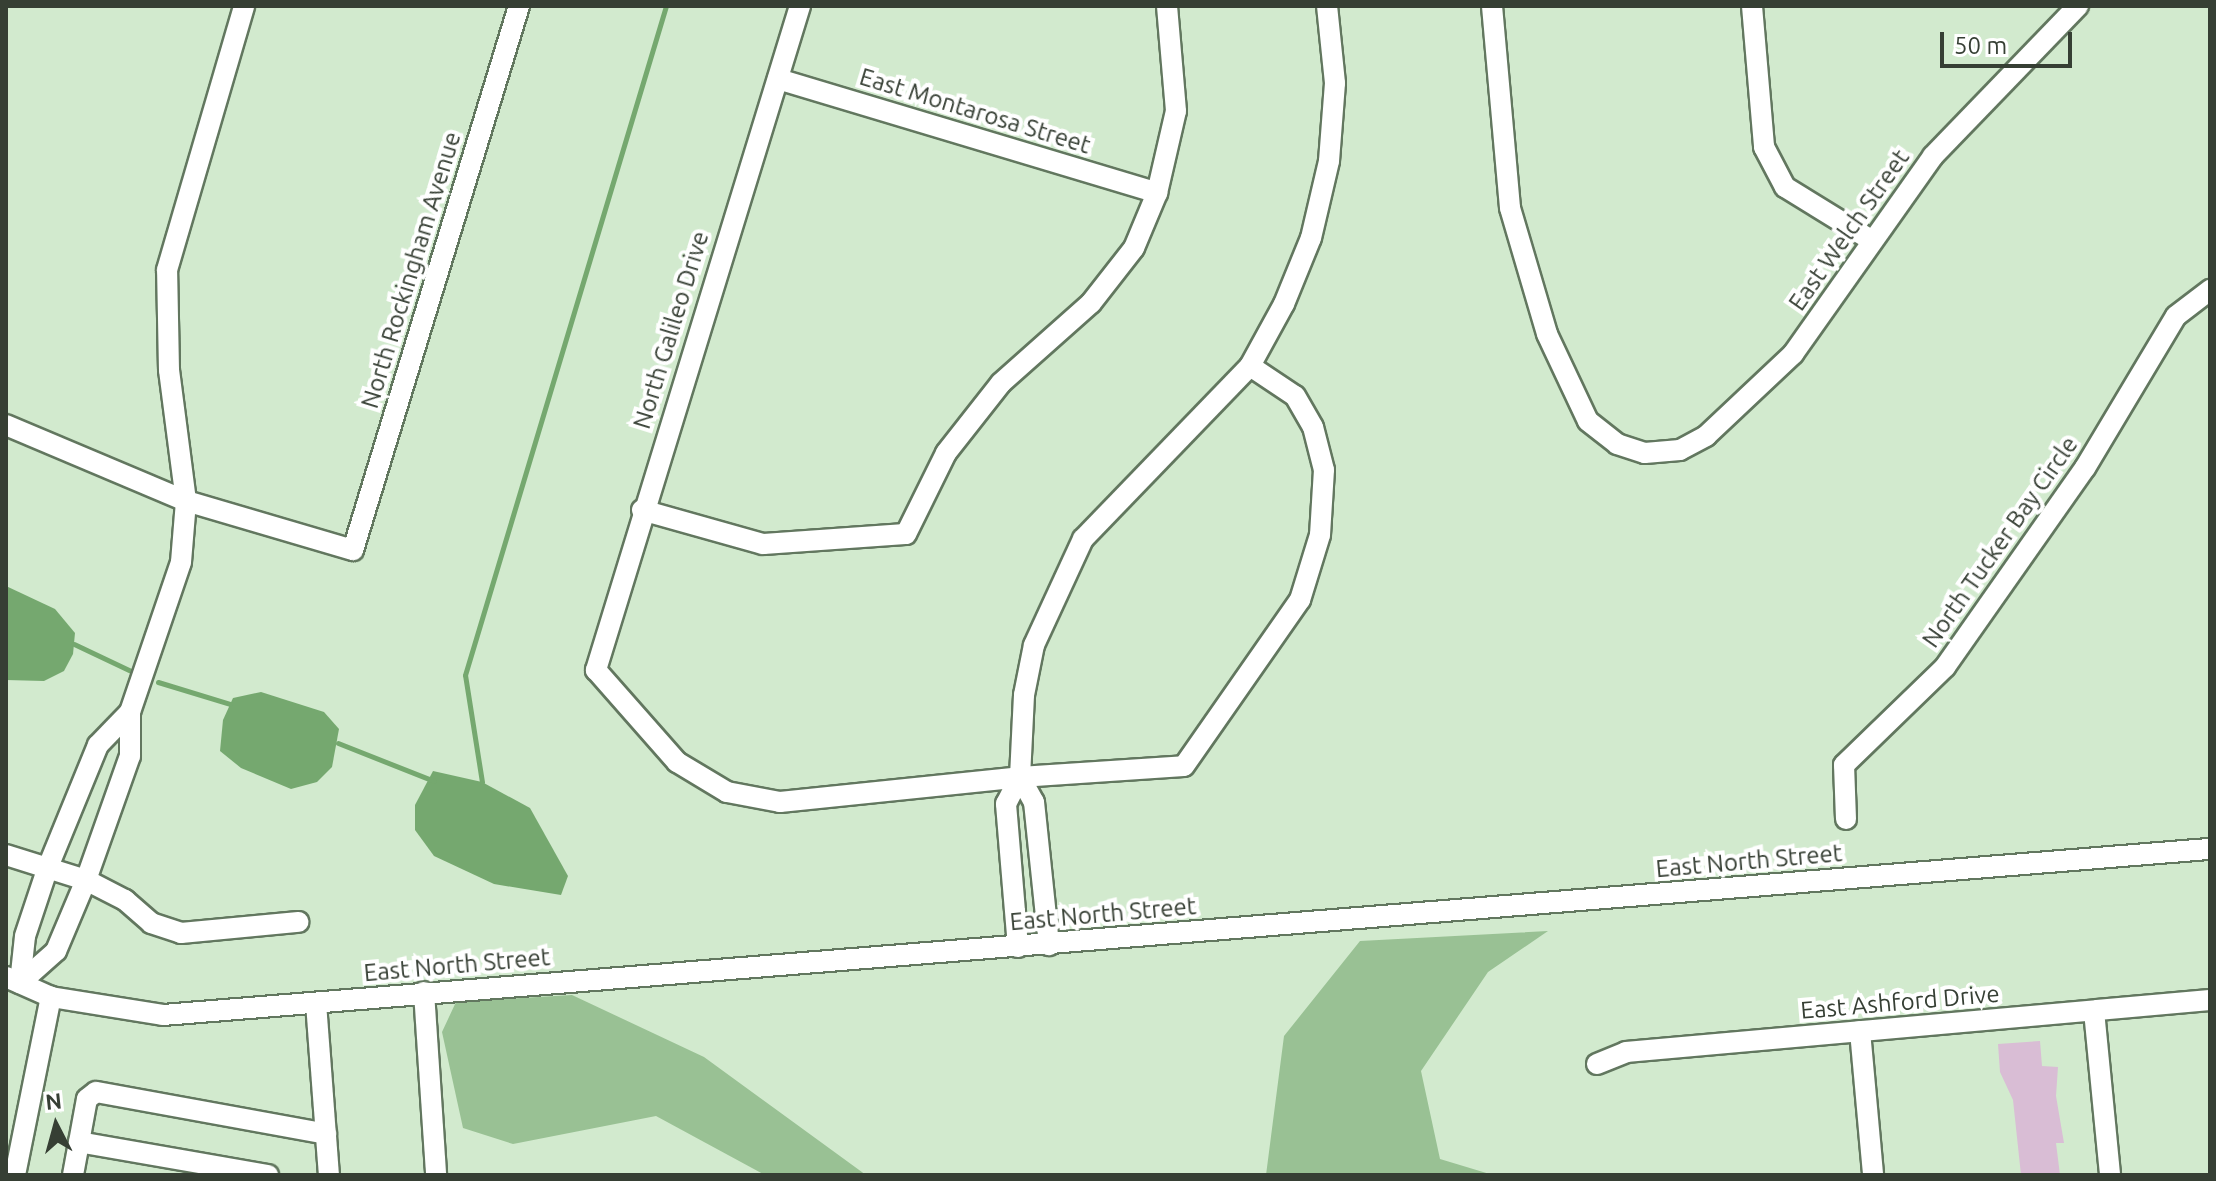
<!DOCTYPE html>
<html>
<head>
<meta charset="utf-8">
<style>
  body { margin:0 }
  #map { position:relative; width:2216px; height:1181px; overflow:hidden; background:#d2eace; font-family:Ubuntu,sans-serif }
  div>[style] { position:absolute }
  .green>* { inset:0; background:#99c194 }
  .water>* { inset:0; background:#75a86f }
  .stream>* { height:5px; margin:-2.5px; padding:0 2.5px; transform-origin:2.5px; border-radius:2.5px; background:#75a86f }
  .building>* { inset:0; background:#d9bdd5 }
  .roads { filter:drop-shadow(2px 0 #62775f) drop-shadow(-2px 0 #62775f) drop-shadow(0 2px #62775f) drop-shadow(0 -2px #62775f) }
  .minor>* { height:20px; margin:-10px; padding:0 10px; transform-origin:10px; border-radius:10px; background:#fff }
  span { translate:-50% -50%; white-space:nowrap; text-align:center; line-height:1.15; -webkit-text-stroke:8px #fff; paint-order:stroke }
  .street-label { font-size:24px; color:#363f34 }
  .frame { position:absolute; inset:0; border:8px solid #363f34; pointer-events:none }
  .north { position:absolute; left:16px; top:1085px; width:80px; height:80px; -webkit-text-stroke:6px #fff; paint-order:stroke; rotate:354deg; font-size:22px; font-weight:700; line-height:32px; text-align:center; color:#363f34 }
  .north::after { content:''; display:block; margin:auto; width:28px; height:36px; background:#363f34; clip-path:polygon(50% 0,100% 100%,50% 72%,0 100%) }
  .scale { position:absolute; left:1940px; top:32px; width:132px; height:36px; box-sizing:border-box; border:4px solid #363f34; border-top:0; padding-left:10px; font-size:24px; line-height:28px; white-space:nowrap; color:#363f34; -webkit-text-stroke:6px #fff; paint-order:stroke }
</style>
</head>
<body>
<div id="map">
  <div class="green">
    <i style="clip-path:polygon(1548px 931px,1488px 972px,1421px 1071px,1440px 1159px,1493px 1175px,1266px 1175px,1284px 1036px,1360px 941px)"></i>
    <i style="clip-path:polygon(572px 995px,704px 1057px,866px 1175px,765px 1175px,656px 1116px,513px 1144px,463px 1128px,442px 1032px,456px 1002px)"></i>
  </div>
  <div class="water">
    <i style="clip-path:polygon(6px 586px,55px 609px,75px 633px,73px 654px,64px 671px,44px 681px,6px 680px)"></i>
    <i style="clip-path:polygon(261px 692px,324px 712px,339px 729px,332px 767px,317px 782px,291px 789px,241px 768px,220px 751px,223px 720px,233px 698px)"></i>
    <i style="clip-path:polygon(433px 771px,482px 782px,530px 808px,568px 876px,561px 895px,494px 884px,434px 856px,415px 830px,415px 805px)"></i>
  </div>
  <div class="stream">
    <i style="left:74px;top:644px;width:63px;rotate:25.3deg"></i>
    <i style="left:158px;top:682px;width:75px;rotate:17deg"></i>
    <i style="left:338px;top:743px;width:103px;rotate:21.6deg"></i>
    <i style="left:482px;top:782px;width:108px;rotate:-99deg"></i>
    <i style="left:465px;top:675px;width:699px;rotate:-73.28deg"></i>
  </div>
  <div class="building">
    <i style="clip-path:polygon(2040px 1041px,2042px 1066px,2058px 1067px,2056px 1096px,2064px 1143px,2056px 1143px,2060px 1175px,2021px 1175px,2013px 1100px,2000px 1072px,1998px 1044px)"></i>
  </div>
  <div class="roads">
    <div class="minor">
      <i style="left:800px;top:6px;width:695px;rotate:107.08deg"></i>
      <i style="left:596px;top:670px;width:123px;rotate:48.6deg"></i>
      <i style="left:677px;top:762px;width:58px;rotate:31deg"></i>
      <i style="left:727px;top:792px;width:54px;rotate:10.7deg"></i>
      <i style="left:780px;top:802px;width:241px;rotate:-5.9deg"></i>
      <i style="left:1020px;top:777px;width:164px;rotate:-3.8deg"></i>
      <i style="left:1184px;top:766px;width:203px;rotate:-55.1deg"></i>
      <i style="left:1300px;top:600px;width:68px;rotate:-72.9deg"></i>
      <i style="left:1320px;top:535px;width:65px;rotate:-86.5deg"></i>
      <i style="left:1324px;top:470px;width:44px;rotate:-104.3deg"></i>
      <i style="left:1313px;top:427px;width:36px;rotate:-120deg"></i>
      <i style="left:1295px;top:396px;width:54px;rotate:-146.3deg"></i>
      <i style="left:1492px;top:6px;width:203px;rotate:84.9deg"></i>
      <i style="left:1510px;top:208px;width:131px;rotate:73.6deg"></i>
      <i style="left:1547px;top:334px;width:96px;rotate:64.8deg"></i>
      <i style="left:1588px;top:421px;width:37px;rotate:38deg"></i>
      <i style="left:1617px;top:444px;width:29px;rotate:18deg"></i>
      <i style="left:1645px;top:453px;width:35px;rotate:-5deg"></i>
      <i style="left:1680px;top:450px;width:30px;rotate:-28deg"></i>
      <i style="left:1706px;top:436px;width:120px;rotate:-43.3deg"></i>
      <i style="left:1793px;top:354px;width:242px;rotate:-54.7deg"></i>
      <i style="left:1933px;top:156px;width:209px;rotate:-46deg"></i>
      <i style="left:1752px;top:6px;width:142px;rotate:85.1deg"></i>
      <i style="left:1764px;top:147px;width:45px;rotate:62.3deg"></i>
      <i style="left:1785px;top:187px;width:101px;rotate:31.6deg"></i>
      <i style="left:778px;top:79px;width:396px;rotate:16.7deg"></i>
      <i style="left:6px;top:425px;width:195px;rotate:22.9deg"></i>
      <i style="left:186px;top:501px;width:174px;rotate:16.4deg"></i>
      <i style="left:353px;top:550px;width:569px;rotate:-73.03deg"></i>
      <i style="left:642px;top:510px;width:126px;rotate:15.7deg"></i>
      <i style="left:763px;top:544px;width:143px;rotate:-4deg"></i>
      <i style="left:906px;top:534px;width:90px;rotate:-63.7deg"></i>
      <i style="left:946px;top:453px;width:89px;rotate:-51.8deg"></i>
      <i style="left:1001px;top:383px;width:120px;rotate:-41.6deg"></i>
      <i style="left:1091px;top:303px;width:70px;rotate:-52deg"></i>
      <i style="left:1134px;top:248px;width:60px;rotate:-67.3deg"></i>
      <i style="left:1157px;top:193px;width:84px;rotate:-77deg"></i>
      <i style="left:1176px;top:111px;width:105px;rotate:-94.9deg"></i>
      <i style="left:1020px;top:777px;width:29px;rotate:61deg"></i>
      <i style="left:1034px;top:802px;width:144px;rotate:84deg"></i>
      <i style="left:1846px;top:819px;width:54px;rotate:-92.1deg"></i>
      <i style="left:1844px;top:765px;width:141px;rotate:-44.1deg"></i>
      <i style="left:1945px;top:667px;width:243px;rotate:-54.9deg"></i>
      <i style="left:2085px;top:468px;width:177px;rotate:-59.1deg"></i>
      <i style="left:2176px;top:316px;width:43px;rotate:-37.4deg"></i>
      <i style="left:6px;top:855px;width:84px;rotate:17.4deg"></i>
      <i style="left:86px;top:880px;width:44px;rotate:27.1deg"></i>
      <i style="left:125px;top:900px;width:35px;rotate:41deg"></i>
      <i style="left:151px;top:923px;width:32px;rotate:18deg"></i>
      <i style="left:181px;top:933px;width:118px;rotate:-5.4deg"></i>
      <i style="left:1018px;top:947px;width:144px;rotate:-94.8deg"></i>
      <i style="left:1006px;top:804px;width:30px;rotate:-63deg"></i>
      <i style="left:1020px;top:777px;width:82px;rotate:-87.2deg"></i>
      <i style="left:1024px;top:695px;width:51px;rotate:-78.7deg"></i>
      <i style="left:1034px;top:645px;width:117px;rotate:-65.2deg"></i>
      <i style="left:1083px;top:539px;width:240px;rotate:-46deg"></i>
      <i style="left:1250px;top:366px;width:71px;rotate:-61.3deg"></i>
      <i style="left:1284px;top:304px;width:71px;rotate:-67.8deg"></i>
      <i style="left:1311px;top:238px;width:79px;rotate:-76.8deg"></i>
      <i style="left:1329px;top:161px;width:78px;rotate:-85.6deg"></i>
      <i style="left:1335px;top:83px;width:77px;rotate:-95.9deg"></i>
      <i style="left:6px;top:977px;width:49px;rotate:24deg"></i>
      <i style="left:51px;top:997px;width:113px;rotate:9.1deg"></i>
      <i style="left:163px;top:1015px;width:2054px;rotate:-4.64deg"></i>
      <i style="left:20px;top:983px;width:48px;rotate:-41.6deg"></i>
      <i style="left:56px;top:951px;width:77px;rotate:-67.1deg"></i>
      <i style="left:86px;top:880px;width:132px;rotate:-70.5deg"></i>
      <i style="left:130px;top:756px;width:44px;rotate:-90deg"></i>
      <i style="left:130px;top:712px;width:158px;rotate:-71.2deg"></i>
      <i style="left:181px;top:562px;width:61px;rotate:-85.3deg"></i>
      <i style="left:186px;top:501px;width:132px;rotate:-97.4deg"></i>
      <i style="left:169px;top:370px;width:100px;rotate:-91.1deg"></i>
      <i style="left:167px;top:270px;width:275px;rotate:-73.7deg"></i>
      <i style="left:20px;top:983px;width:47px;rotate:-83.9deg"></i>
      <i style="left:25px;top:936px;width:73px;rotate:-71.6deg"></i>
      <i style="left:48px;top:867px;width:132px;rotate:-67.7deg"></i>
      <i style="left:98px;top:745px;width:46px;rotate:-45.9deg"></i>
      <i style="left:424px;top:992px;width:183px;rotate:86.2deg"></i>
      <i style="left:316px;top:1003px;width:172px;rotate:85.7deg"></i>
      <i style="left:2094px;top:1011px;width:165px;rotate:84.4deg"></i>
      <i style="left:1860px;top:1031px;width:145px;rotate:84.8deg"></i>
      <i style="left:1597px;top:1064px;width:31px;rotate:-22deg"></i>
      <i style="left:1626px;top:1052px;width:586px;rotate:-5.09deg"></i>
      <i style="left:79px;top:1142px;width:192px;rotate:9.9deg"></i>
      <i style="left:15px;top:1175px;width:182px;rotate:-78.6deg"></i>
      <i style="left:73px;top:1175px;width:77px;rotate:-79.6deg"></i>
      <i style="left:87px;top:1099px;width:11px;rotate:-38deg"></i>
      <i style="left:96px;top:1092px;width:234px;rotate:10.3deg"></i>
    </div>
  </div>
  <div class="street-label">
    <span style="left:975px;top:111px;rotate:17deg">East Montarosa Street</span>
    <span style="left:1849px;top:230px;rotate:-55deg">East Welch Street</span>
    <span style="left:411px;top:270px;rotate:-73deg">North Rockingham Avenue</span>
    <span style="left:671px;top:330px;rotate:-73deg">North Galileo Drive</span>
    <span style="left:2000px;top:542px;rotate:-55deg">North Tucker Bay Circle</span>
    <span style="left:1749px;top:861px;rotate:-5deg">East North Street</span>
    <span style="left:1103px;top:914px;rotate:-5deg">East North Street</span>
    <span style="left:457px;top:965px;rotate:-5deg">East North Street</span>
    <span style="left:1900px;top:1002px;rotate:-5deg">East Ashford Drive</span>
  </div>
  <div class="frame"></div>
  <div class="north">N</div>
  <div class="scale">50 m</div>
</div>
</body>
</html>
